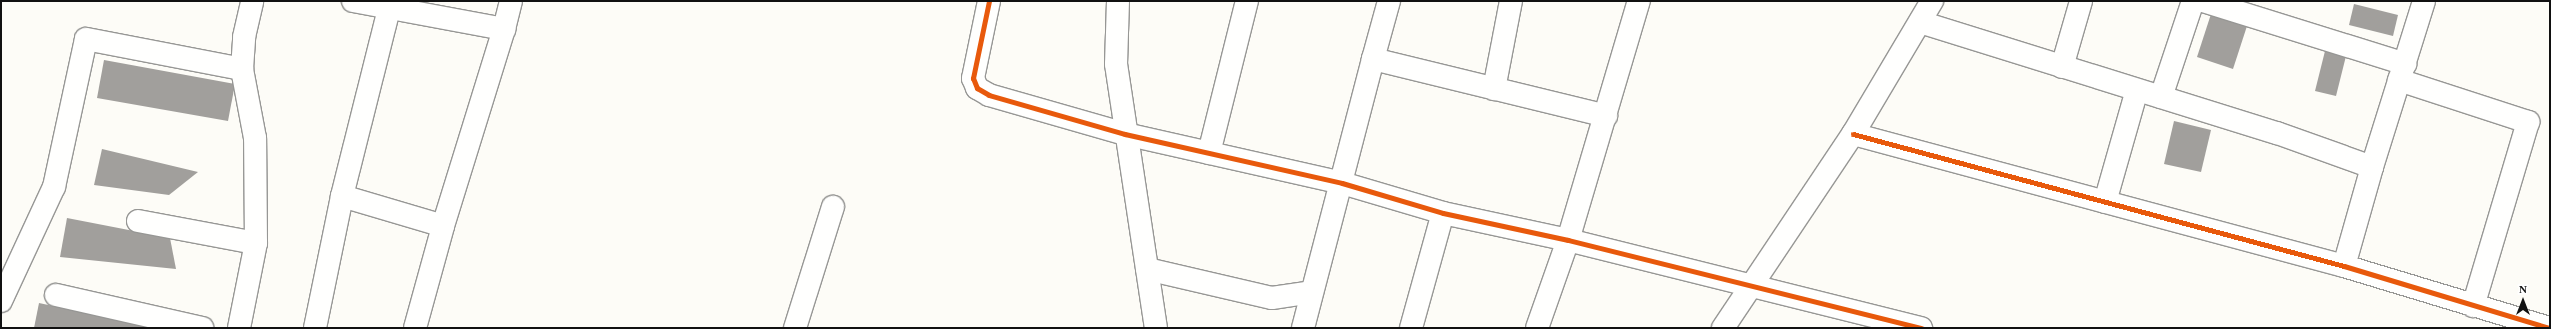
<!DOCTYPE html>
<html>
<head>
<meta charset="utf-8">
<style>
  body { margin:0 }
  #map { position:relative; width:2551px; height:329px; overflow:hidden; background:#fdfcf7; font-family:Georgia,serif }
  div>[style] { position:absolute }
  .building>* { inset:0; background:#a19f9c }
  .roads { filter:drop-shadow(1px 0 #979795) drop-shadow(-1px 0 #979795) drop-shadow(0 1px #979795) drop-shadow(0 -1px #979795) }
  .minor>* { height:22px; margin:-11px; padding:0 11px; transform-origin:11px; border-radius:11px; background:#fffffe }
  .cycleway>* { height:5px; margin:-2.5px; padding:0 2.5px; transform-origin:2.5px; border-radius:2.5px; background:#e8590c }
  span { translate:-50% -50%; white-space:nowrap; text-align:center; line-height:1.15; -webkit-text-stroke:4px #fff; paint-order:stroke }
  .frame { position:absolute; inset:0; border:2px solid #111; pointer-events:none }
  .north { position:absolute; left:2503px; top:281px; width:40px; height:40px; -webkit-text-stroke:3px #fff; paint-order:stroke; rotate:0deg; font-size:11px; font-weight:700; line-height:16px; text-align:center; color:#111 }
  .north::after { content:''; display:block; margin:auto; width:14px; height:18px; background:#111; clip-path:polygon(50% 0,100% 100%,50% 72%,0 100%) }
</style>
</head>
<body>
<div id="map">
  <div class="building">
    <i style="clip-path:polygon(2354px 4px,2398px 15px,2393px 36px,2349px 25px)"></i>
    <i style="clip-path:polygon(2211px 14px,2247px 26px,2233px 69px,2197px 57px)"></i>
    <i style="clip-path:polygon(2326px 47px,2347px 52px,2336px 96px,2315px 91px)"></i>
    <i style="clip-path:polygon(104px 60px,235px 84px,228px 121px,97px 98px)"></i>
    <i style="clip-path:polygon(2174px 121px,2211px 130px,2201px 172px,2164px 164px)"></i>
    <i style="clip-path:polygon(102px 149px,198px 172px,169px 195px,94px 185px)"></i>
    <i style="clip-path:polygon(67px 218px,170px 238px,176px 269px,60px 257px)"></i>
    <i style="clip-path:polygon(39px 303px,151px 327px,151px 328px,34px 328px)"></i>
  </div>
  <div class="roads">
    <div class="minor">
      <i style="left:353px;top:1px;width:154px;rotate:10.5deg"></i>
      <i style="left:989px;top:1px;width:79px;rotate:101.7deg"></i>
      <i style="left:973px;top:78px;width:11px;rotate:68deg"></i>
      <i style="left:977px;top:88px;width:14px;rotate:30deg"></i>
      <i style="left:989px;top:95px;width:141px;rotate:16deg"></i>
      <i style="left:1125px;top:134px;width:222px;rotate:12.7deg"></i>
      <i style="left:1342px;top:183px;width:105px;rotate:16.5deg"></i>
      <i style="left:1443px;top:213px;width:128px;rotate:12.2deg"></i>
      <i style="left:1568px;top:240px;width:364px;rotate:14deg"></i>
      <i style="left:1118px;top:1px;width:63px;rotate:91.8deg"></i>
      <i style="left:1116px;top:64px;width:267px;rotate:81.4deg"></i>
      <i style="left:1389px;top:1px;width:60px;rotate:105.4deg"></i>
      <i style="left:1373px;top:59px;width:240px;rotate:13.7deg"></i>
      <i style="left:2203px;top:1px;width:212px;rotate:17.3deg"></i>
      <i style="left:1920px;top:22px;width:374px;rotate:17.3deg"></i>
      <i style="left:2277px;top:133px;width:101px;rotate:19.7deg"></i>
      <i style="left:2062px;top:67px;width:69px;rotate:-73.9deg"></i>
      <i style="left:2399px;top:80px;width:136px;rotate:18deg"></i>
      <i style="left:2528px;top:122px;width:192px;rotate:106.6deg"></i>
      <i style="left:1494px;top:89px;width:90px;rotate:-79.1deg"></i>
      <i style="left:2161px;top:97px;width:101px;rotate:-71.6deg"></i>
      <i style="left:1853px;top:134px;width:508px;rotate:15.05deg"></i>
      <i style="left:2344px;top:266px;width:215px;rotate:16.8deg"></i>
      <i style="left:1209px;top:153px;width:157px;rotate:-76deg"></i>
      <i style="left:342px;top:196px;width:105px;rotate:16.5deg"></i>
      <i style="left:2105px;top:202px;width:116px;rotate:-74.1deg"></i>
      <i style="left:138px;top:221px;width:120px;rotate:10.6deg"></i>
      <i style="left:2344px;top:266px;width:103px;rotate:-74.2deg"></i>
      <i style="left:2372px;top:167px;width:174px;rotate:-72.6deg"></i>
      <i style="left:1147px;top:269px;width:128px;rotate:13.1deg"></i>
      <i style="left:1272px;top:298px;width:40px;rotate:-8.5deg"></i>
      <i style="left:56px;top:295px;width:150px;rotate:12.7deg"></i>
      <i style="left:1px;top:301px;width:126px;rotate:-65.1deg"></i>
      <i style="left:54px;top:187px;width:151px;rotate:-77.8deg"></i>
      <i style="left:86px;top:39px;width:159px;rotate:10.9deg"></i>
      <i style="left:239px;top:328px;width:87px;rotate:-78.7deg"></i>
      <i style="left:256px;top:243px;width:105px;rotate:-90.5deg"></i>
      <i style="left:255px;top:138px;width:70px;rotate:-100.7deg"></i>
      <i style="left:242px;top:69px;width:32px;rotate:-86deg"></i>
      <i style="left:244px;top:37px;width:37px;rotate:-77deg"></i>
      <i style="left:315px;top:328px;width:135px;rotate:-78.4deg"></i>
      <i style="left:342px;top:196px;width:201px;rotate:-75.9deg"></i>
      <i style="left:415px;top:328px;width:106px;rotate:-74.6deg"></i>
      <i style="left:443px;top:226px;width:206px;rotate:-72.8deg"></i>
      <i style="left:504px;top:29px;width:29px;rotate:-76deg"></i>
      <i style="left:795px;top:328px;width:127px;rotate:-72.6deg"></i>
      <i style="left:1303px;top:328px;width:278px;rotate:-75.4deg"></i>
      <i style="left:1411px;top:328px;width:119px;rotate:-74.5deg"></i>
      <i style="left:1537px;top:328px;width:93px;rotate:-70.6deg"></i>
      <i style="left:1568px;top:240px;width:249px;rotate:-73.5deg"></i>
      <i style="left:1723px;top:328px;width:234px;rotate:-56.2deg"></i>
      <i style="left:1853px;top:134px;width:155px;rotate:-59.3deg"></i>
    </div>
  </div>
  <div class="cycleway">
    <i style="left:989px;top:1px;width:79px;rotate:101.7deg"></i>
    <i style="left:973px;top:78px;width:11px;rotate:68deg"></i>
    <i style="left:977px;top:88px;width:14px;rotate:30deg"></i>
    <i style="left:989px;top:95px;width:141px;rotate:16deg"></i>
    <i style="left:1125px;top:134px;width:222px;rotate:12.7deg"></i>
    <i style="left:1342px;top:183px;width:105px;rotate:16.5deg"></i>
    <i style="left:1443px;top:213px;width:128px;rotate:12.2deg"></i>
    <i style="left:1568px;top:240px;width:364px;rotate:14deg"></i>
    <i style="left:1853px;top:134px;width:508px;rotate:15.05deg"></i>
    <i style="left:2344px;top:266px;width:215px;rotate:16.8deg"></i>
  </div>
  <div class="frame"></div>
  <div class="north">N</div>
</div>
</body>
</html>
